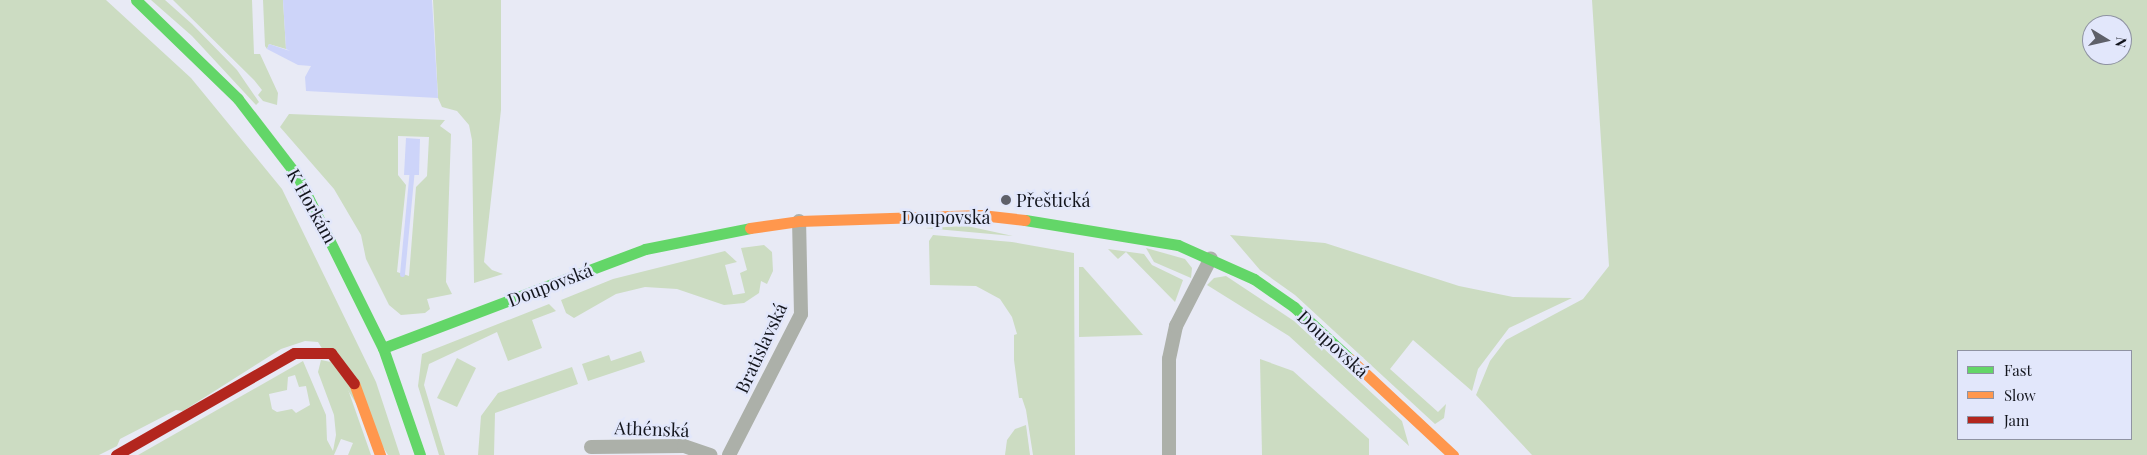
<!DOCTYPE html>
<html>
<head>
<meta charset="utf-8">
<style>
  body { margin:0 }
  #map { position:relative; width:2147px; height:455px; overflow:hidden; background:#e8eaf5; font-family:"Playfair Display",serif }
  div>[style] { position:absolute }
  .green>* { inset:0; background:#ccdcc2 }
  .water>* { inset:0; background:#cdd4f9 }
  .stream>* { height:5px; margin:-2.5px; padding:0 2.5px; transform-origin:2.5px; border-radius:2.5px; background:#cdd4f9 }
  .street>* { height:14px; margin:-7px; padding:0 7px; transform-origin:7px; border-radius:7px; background:#acb0a9 }
  .fast>* { height:11px; margin:-5.5px; padding:0 5.5px; transform-origin:5.5px; border-radius:5.5px; background:#63d668 }
  .slow>* { height:11px; margin:-5.5px; padding:0 5.5px; transform-origin:5.5px; border-radius:5.5px; background:#ff974d }
  .jam>* { height:11px; margin:-5.5px; padding:0 5.5px; transform-origin:5.5px; border-radius:5.5px; background:#b3261e }
  .dots>* { width:14px; height:14px; translate:-50% -50%; box-sizing:border-box; border:2px solid #e2e7fb; border-radius:50% }
  span { translate:-50% -50%; white-space:nowrap; text-align:center; line-height:1.15; -webkit-text-stroke:5px #e2e7fb; paint-order:stroke }
  .poi-label { font-size:18px; color:#13151d }
  .left { translate:0 -50%; text-align:left }
  .street-label { font-size:18px; color:#13151d }
  .legend { position:absolute; left:1957px; top:350px; width:175px; height:90px; box-sizing:border-box; background:#e2e7fb; border:1px solid #8f93a2; margin:0; padding:6px 9px; list-style:none; font-size:15px; color:#13151d }
  .legend li { display:flex; align-items:center; gap:10px; height:25px }
  .legend b { width:25px; border:1px solid #8f93a2 }
  .north { position:absolute; left:2082px; top:15px; width:50px; height:50px; box-sizing:border-box; background:#e2e7fb; border:1px solid #8f93a2; border-radius:50%; rotate:99deg; font-size:14px; font-weight:700; line-height:20px; text-align:center; color:#13151d }
  .north::after { content:''; display:block; margin:auto; width:18px; height:22px; background:#5e6069; clip-path:polygon(50% 0,100% 100%,50% 72%,0 100%) }
</style>
</head>
<body>
<div id="map">
  <div class="green">
    <i style="clip-path:polygon(0 0,106px 0,191px 78px,282px 189px,376px 382px,400px 455px,388px 455px,318px 342px,305px 341px,281px 349px,183px 411px,176px 410px,120px 439px,117px 446px,99px 455px,0 455px)"></i>
    <i style="clip-path:polygon(151px 0,165px 0,192px 24px,237px 70px,259px 102px,256px 105px,192px 36px)"></i>
    <i style="clip-path:polygon(173px 0,252px 0,254px 54px,260px 54px,278px 93px,277px 105px,263px 101px,258px 95px,262px 90px,254px 80px)"></i>
    <i style="clip-path:polygon(263px 0,283px 0,286px 49px,269px 44px,267px 49px,265px 46px)"></i>
    <i style="clip-path:polygon(433px 0,501px 0,501px 110px,484px 262px,492px 270px,503px 274px,474px 283px,472px 140px,469px 125px,457px 111px,442px 107px,438px 98px)"></i>
    <i style="clip-path:polygon(evenodd,1592px 0,2147px 0,2147px 455px,1532px 455px,1476px 395px,1490px 361px,1506px 340px,1583px 299px,1609px 266px,1592px 0,2092px 25px,2122px 25px,2122px 55px,2092px 55px,2092px 25px,1592px 0,1958px 351px,2131px 351px,2131px 439px,1958px 439px,1958px 351px)"></i>
    <i style="clip-path:polygon(evenodd,289px 114px,445px 120px,440px 126px,451px 134px,446px 282px,452px 294px,427px 299px,430px 309px,425px 313px,401px 315px,389px 305px,366px 259px,361px 235px,334px 189px,280px 127px,289px 114px,398px 136px,429px 137px,427px 176px,416px 187px,409px 276px,397px 272px,406px 185px,398px 175px,398px 136px)"></i>
    <i style="clip-path:polygon(967px 226px,1013px 236px,925px 228px)"></i>
    <i style="clip-path:polygon(933px 235px,1012px 242px,1074px 253px,1075px 455px,1033px 455px,1026px 410px,1022px 398px,1019px 398px,1014px 360px,1014px 335px,1017px 334px,1012px 317px,1000px 299px,976px 286px,930px 285px,929px 241px)"></i>
    <i style="clip-path:polygon(1230px 235px,1325px 243px,1459px 286px,1513px 297px,1572px 298px,1509px 328px,1478px 369px,1472px 391px,1413px 340px,1390px 369px,1438px 412px,1446px 404px,1444px 418px,1435px 424px,1295px 295px,1260px 270px)"></i>
    <i style="clip-path:polygon(764px 245px,772px 252px,773px 271px,767px 284px,761px 281px,759px 293px,744px 303px,724px 305px,677px 289px,645px 287px,616px 294px,574px 318px,566px 313px,561px 300px,613px 279px,725px 251px,737px 262px,725px 265px,733px 295px,745px 293px,740px 273px,747px 270px,741px 248px)"></i>
    <i style="clip-path:polygon(1146px 248px,1185px 259px,1192px 268px,1191px 278px,1154px 262px)"></i>
    <i style="clip-path:polygon(1108px 249px,1144px 254px,1152px 265px,1183px 280px,1175px 302px,1126px 252px,1118px 259px)"></i>
    <i style="clip-path:polygon(1079px 267px,1083px 267px,1143px 335px,1079px 337px)"></i>
    <i style="clip-path:polygon(1226px 276px,1294px 321px,1402px 421px,1409px 446px,1289px 336px,1207px 285px,1214px 278px)"></i>
    <i style="clip-path:polygon(549px 304px,556px 311px,532px 320px,542px 348px,508px 361px,497px 332px,429px 364px,424px 385px,445px 455px,439px 455px,418px 386px,422px 354px)"></i>
    <i style="clip-path:polygon(641px 351px,645px 362px,588px 381px,582px 364px,609px 355px,611px 361px)"></i>
    <i style="clip-path:polygon(457px 358px,476px 368px,457px 407px,437px 398px)"></i>
    <i style="clip-path:polygon(1260px 359px,1293px 371px,1369px 439px,1369px 455px,1262px 455px)"></i>
    <i style="clip-path:polygon(evenodd,321px 360px,331px 362px,344px 378px,371px 455px,348px 455px,353px 443px,341px 439px,334px 455px,138px 455px,303px 361px,326px 415px,327px 440px,333px 451px,336px 435px,334px 415px,318px 372px,321px 360px,295px 375px,299px 387px,306px 386px,310px 405px,296px 413px,292px 409px,277px 412px,272px 409px,269px 394px,287px 390px,288px 377px,295px 375px)"></i>
    <i style="clip-path:polygon(572px 367px,578px 384px,495px 413px,494px 455px,478px 455px,481px 416px,498px 393px)"></i>
    <i style="clip-path:polygon(1026px 425px,1030px 455px,1005px 455px,1007px 440px,1015px 429px)"></i>
  </div>
  <div class="water">
    <i style="clip-path:polygon(283px 0,432px 0,438px 98px,306px 91px,305px 77px,311px 66px,298px 65px,267px 49px,269px 44px,290px 51px,286px 49px)"></i>
    <i style="clip-path:polygon(406px 138px,420px 139px,419px 175px,404px 175px)"></i>
  </div>
  <div class="stream">
    <i style="left:402px;top:274px;width:105px;rotate:-84.6deg"></i>
  </div>
  <div class="street">
    <i style="left:591px;top:447px;width:93px;rotate:-0.6deg"></i>
    <i style="left:684px;top:446px;width:28px;rotate:19deg"></i>
    <i style="left:729px;top:455px;width:158px;rotate:-62.9deg"></i>
    <i style="left:801px;top:314px;width:93px;rotate:-91.2deg"></i>
    <i style="left:1169px;top:455px;width:96px;rotate:-90deg"></i>
    <i style="left:1169px;top:359px;width:34px;rotate:-78deg"></i>
    <i style="left:1176px;top:326px;width:76px;rotate:-62.8deg"></i>
  </div>
  <div class="fast">
    <i style="left:136px;top:0;width:142px;rotate:44.1deg"></i>
    <i style="left:238px;top:99px;width:98px;rotate:52.4deg"></i>
    <i style="left:298px;top:177px;width:191px;rotate:63.6deg"></i>
    <i style="left:383px;top:348px;width:113px;rotate:70.9deg"></i>
    <i style="left:1025px;top:220px;width:155px;rotate:9.3deg"></i>
    <i style="left:1178px;top:245px;width:83px;rotate:24.1deg"></i>
    <i style="left:1254px;top:279px;width:49px;rotate:35deg"></i>
    <i style="left:1294px;top:307px;width:76px;rotate:42.9deg"></i>
    <i style="left:383px;top:348px;width:280px;rotate:-20.7deg"></i>
    <i style="left:645px;top:249px;width:107px;rotate:-11.3deg"></i>
  </div>
  <div class="slow">
    <i style="left:750px;top:228px;width:49px;rotate:-8.1deg"></i>
    <i style="left:799px;top:221px;width:182px;rotate:-1.9deg"></i>
    <i style="left:981px;top:215px;width:44px;rotate:6.5deg"></i>
    <i style="left:1350px;top:359px;width:141px;rotate:43deg"></i>
    <i style="left:354px;top:383px;width:77px;rotate:70.1deg"></i>
  </div>
  <div class="jam">
    <i style="left:116px;top:455px;width:205px;rotate:-29.8deg"></i>
    <i style="left:294px;top:353px;width:37px"></i>
    <i style="left:331px;top:353px;width:38px;rotate:53deg"></i>
  </div>
  <div class="dots">
    <i style="left:1006px;top:200px;background:#5e6069"></i>
  </div>
  <div class="poi-label">
    <span class="left" style="left:1016px;top:200px">Přeštická</span>
  </div>
  <div class="street-label">
    <span style="left:312px;top:206px;rotate:61deg">K Horkám</span>
    <span style="left:946px;top:217px">Doupovská</span>
    <span style="left:550px;top:285px;rotate:-21deg">Doupovská</span>
    <span style="left:1333px;top:344px;rotate:43deg">Doupovská</span>
    <span style="left:761px;top:348px;rotate:-65deg">Bratislavská</span>
    <span style="left:652px;top:429px;rotate:2deg">Athénská</span>
  </div>
  <ul class="legend">
  <li><b style="height:6px;background:#63d668"></b>Fast</li>
  <li><b style="height:6px;background:#ff974d"></b>Slow</li>
  <li><b style="height:6px;background:#b3261e"></b>Jam</li>
  </ul>
  <div class="north">N</div>
</div>
</body>
</html>
